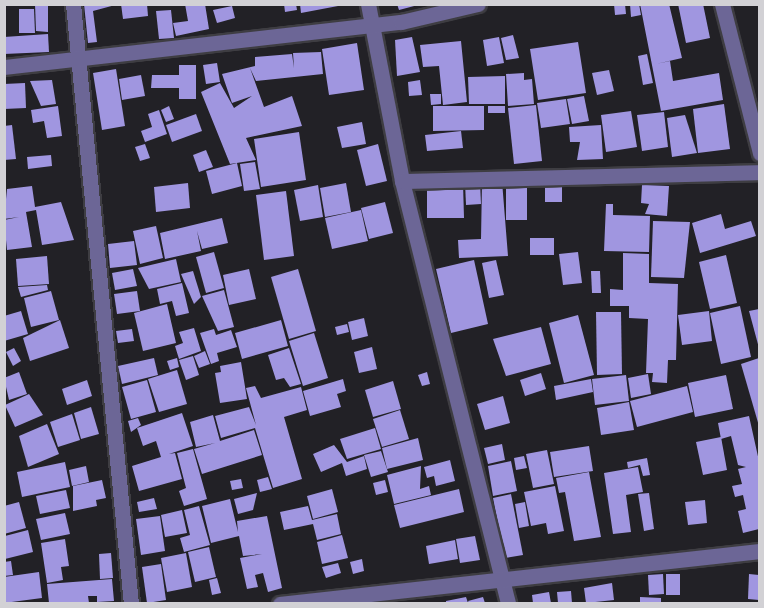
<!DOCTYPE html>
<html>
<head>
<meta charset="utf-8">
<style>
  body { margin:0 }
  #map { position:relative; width:764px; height:608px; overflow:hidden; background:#222126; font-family:"Playfair Display",serif }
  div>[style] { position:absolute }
  .building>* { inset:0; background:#a096e0 }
  .roads { filter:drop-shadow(2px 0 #3e3d42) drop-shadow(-2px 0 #3e3d42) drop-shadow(0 2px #3e3d42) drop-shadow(0 -2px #3e3d42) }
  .minor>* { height:15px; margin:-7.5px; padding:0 7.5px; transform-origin:7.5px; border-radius:7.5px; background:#6c6696 }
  span { translate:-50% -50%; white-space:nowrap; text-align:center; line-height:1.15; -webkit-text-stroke:6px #0b0b0d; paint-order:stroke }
  .frame { position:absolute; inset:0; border:6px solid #d2d1d5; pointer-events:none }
</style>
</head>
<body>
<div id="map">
  <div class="building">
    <i style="clip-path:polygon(35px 4px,48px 4px,48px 32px,36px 31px)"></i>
    <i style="clip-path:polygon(84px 4px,119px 4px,93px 11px,97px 42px,88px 43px)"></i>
    <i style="clip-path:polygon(121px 4px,147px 4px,148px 16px,123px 19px)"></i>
    <i style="clip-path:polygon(185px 4px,205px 4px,209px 29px,176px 36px,173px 23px,188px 21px)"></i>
    <i style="clip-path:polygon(284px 4px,296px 4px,297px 10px,285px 12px)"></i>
    <i style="clip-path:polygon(300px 4px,338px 4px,338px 6px,301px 13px)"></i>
    <i style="clip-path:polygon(397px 4px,418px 4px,418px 5px,399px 10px)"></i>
    <i style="clip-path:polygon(614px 4px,625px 4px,626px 14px,615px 15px)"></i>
    <i style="clip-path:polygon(630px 4px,639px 4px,641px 15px,631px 17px)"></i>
    <i style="clip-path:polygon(640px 4px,669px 4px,682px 58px,656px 64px,670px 61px,673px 81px,719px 73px,723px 100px,661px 111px)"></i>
    <i style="clip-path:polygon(678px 4px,703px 4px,710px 38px,686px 43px)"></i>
    <i style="clip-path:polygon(232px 6px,235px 18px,217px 23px,213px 10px)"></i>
    <i style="clip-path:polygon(19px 9px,34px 9px,35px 33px,19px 33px)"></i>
    <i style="clip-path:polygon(171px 10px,174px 38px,159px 39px,156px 11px)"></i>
    <i style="clip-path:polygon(48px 34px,49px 52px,4px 54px,4px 37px)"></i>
    <i style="clip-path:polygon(513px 35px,519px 58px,506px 60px,501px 38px)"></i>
    <i style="clip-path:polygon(412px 37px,420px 72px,397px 76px,395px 40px)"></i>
    <i style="clip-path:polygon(499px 37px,504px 63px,487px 66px,483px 40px)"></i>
    <i style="clip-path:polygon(461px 41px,467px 102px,443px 105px,439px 66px,423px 67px,420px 45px)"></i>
    <i style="clip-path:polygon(578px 42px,586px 93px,538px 100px,530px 49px)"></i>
    <i style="clip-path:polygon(357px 43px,364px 90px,329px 95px,322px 49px)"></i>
    <i style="clip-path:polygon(321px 52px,323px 74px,256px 81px,250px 68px,264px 107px,292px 96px,302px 126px,246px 138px,256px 160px,230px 164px,201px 92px,220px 83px,234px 108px,252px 96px,232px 103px,222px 74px,255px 66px,255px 57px,292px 54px,294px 68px,293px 53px)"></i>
    <i style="clip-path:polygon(647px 54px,653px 83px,643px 85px,638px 56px)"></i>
    <i style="clip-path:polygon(217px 63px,220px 82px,206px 84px,203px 65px)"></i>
    <i style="clip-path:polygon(179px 65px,196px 65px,196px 99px,179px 99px,179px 88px,151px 88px,152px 75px,179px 75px)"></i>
    <i style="clip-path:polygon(116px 69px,125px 126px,102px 130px,93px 73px)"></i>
    <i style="clip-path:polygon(609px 70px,614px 91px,597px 95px,592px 73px)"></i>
    <i style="clip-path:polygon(524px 73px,524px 80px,532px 79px,534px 104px,508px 106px,506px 74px)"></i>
    <i style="clip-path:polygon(141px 75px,145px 96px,122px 100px,119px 79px)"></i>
    <i style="clip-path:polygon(505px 76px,505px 104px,469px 104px,468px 77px)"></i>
    <i style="clip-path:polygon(52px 80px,56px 104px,41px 106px,30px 81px)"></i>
    <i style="clip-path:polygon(420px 80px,422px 95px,409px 96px,408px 82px)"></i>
    <i style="clip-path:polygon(25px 83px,26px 108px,4px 109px,4px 84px)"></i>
    <i style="clip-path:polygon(430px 94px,441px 94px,441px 104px,431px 105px)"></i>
    <i style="clip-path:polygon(584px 96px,589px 121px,572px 124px,567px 99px)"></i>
    <i style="clip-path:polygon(566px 99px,570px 124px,541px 128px,537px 103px)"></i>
    <i style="clip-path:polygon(724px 104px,730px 149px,698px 153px,693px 109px)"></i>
    <i style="clip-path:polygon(536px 105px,542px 161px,514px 164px,508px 108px)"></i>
    <i style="clip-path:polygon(58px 106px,62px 136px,47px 138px,44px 121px,33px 123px,31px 110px)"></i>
    <i style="clip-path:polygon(169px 106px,174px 119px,166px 122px,161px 110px)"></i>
    <i style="clip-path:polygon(433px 106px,484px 106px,484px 130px,433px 131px)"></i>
    <i style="clip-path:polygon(488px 106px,505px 106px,505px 113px,488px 113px)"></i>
    <i style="clip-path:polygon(159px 110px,167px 134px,145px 142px,141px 131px,152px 127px,148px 114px)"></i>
    <i style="clip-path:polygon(631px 111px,637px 147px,606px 152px,601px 115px)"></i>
    <i style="clip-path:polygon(664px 112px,668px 147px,642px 151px,637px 115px)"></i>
    <i style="clip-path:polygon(196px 114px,202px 131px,172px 142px,166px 125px)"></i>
    <i style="clip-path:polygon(685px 115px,697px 153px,672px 157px,667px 118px)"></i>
    <i style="clip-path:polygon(362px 122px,366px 144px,342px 148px,337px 127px)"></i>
    <i style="clip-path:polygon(12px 125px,16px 159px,4px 160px,4px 126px)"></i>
    <i style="clip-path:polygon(601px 125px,603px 159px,577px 160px,580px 142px,570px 142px,569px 127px)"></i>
    <i style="clip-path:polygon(461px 131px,463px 148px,427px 151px,425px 135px)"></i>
    <i style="clip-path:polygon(299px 132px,306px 180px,261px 187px,254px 139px)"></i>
    <i style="clip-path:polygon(145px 144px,150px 158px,140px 161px,135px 147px)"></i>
    <i style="clip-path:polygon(378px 144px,387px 181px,366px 186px,357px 150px)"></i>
    <i style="clip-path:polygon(206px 150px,213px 167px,199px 172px,193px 155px)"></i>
    <i style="clip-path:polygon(51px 155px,52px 166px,28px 169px,27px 157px)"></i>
    <i style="clip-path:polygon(255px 162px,260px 189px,244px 191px,240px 164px)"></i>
    <i style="clip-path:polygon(237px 163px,242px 186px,212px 194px,206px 171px)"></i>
    <i style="clip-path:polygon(502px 181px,508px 256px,459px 258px,458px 240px,481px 239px,482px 182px)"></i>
    <i style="clip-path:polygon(480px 182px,481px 204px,466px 205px,465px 183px)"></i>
    <i style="clip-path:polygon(506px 182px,527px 182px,527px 220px,506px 220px)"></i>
    <i style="clip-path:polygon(188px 183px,190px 208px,156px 212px,154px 187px)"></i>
    <i style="clip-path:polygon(346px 183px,351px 212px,325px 217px,320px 188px)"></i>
    <i style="clip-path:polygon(463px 183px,464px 218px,427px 218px,427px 184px)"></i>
    <i style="clip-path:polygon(545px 184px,562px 184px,562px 202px,545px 202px)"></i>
    <i style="clip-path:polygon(318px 185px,323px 217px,300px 221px,294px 190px)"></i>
    <i style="clip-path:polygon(642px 185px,669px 186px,667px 216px,645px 214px,649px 204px,641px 203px)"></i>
    <i style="clip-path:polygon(32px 186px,35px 207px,61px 202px,74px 240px,42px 245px,36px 210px,26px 212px,32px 247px,7px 250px,4px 220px,19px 217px,4px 219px,7px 189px)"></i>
    <i style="clip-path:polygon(286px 191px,294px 256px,264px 260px,256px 195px)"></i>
    <i style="clip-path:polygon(385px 202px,393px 233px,369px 239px,361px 208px)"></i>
    <i style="clip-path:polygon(606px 204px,613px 204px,613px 215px,650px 216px,649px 252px,604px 251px)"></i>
    <i style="clip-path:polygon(361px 210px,368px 241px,332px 249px,325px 218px)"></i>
    <i style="clip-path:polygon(721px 214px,725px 229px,751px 221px,756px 236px,700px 253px,692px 223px)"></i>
    <i style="clip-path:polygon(222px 218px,228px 243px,202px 249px,197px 231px,201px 251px,165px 259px,160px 233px)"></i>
    <i style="clip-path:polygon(653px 221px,690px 222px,684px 278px,651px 277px)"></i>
    <i style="clip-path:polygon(156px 226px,163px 258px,140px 264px,133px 231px)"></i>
    <i style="clip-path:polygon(530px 238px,554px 238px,554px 255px,530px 255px)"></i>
    <i style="clip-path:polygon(134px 241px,137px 265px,110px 268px,108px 244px)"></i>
    <i style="clip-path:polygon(214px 252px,224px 288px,206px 293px,196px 257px)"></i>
    <i style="clip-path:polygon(578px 252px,582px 283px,563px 285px,559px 254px)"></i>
    <i style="clip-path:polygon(623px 253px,649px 254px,649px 283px,678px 284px,676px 360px,668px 360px,667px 383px,652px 382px,653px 373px,646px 373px,648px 319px,629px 318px,629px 306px,610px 306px,610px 289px,623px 290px)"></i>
    <i style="clip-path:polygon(726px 255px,737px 303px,710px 309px,699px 262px)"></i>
    <i style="clip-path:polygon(47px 256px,49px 284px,18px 286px,16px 259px)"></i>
    <i style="clip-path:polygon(176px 259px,181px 282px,149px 289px,138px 268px)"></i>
    <i style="clip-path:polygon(474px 260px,488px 324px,451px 333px,436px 269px)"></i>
    <i style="clip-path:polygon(496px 260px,504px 295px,489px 298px,482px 263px)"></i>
    <i style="clip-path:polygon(133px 269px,137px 286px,115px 290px,112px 273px)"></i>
    <i style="clip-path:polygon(249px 269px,256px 299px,229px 305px,223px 275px)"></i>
    <i style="clip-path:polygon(298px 269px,316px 331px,289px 339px,271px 277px)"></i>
    <i style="clip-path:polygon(193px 271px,201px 297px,194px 304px,181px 274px)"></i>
    <i style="clip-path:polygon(591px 271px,600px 271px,601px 293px,592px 293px)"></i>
    <i style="clip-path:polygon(182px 283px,189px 313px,176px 316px,172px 301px,160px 304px,157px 289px)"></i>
    <i style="clip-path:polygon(47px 285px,48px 290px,21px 297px,18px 287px)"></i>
    <i style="clip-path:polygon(224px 290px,234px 327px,218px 331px,202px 296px)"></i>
    <i style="clip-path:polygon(51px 291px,59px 320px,31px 327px,24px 298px)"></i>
    <i style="clip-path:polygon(137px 291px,140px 311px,117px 314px,114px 294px)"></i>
    <i style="clip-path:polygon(167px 304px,176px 343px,143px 351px,134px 313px)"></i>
    <i style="clip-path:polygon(740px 306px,751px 357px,721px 364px,710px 313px)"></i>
    <i style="clip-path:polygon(759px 309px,759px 348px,749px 311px)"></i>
    <i style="clip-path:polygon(21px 311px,28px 334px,4px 341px,4px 316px)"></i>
    <i style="clip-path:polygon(709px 311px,712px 341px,682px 345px,678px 315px)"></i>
    <i style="clip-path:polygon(596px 312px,621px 312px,622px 374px,597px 375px)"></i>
    <i style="clip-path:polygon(578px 315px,594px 375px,564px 383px,549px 323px)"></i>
    <i style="clip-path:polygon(364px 318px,368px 336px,352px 340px,348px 322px)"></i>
    <i style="clip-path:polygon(60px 320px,69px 348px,30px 361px,23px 338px)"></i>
    <i style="clip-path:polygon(281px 320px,288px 346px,242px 359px,235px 333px)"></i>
    <i style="clip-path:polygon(347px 324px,349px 332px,337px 335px,335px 327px)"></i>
    <i style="clip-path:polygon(541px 327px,551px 364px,506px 376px,493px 339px)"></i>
    <i style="clip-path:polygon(194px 328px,201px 351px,179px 359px,175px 346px,183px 343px,179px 332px)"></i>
    <i style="clip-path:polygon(132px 329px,134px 341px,118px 343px,116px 331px)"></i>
    <i style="clip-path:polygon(214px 329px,216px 335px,231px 330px,237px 347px,217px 353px,219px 361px,211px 364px,200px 333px)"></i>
    <i style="clip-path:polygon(314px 333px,328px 378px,303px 386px,289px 341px)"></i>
    <i style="clip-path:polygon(372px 347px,377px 369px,359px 373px,354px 352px)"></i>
    <i style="clip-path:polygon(14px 348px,21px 361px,13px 366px,6px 352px)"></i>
    <i style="clip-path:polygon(289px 348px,301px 384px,290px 387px,284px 378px,276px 380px,268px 355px)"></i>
    <i style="clip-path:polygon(205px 351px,210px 364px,199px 368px,194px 356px)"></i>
    <i style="clip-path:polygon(193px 356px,199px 375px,186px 380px,179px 360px)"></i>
    <i style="clip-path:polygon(154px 358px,158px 375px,122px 384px,118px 366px)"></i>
    <i style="clip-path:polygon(177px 358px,179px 367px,170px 370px,167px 361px)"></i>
    <i style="clip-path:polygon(759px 358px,759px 426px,741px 364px)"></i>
    <i style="clip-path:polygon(241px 362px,247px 399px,220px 403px,215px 373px,221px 372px,220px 366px)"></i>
    <i style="clip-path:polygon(177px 370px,187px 404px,159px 412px,148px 379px)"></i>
    <i style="clip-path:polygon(19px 372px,27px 394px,9px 400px,4px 378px)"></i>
    <i style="clip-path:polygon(427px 372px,430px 384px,422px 386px,418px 375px)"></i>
    <i style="clip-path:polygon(541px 373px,546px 389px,525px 396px,520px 380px)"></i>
    <i style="clip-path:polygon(648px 374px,651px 394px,631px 398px,628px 378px)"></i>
    <i style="clip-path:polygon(626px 375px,629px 401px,595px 405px,592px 379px)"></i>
    <i style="clip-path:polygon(726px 375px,733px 409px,695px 417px,688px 383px)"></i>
    <i style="clip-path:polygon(343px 379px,346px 391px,337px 394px,341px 407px,310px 416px,303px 391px)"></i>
    <i style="clip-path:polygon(591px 379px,593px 392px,556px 400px,554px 386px)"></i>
    <i style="clip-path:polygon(87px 380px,92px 396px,67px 405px,62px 389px)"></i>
    <i style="clip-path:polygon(147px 380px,156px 412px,131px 419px,122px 387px)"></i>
    <i style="clip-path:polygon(393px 381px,401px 409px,373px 417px,365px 390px)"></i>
    <i style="clip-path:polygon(255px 386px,261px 398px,301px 387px,307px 410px,284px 417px,302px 479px,273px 488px,255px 428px,221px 438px,215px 416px,249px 407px,256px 425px,246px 388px)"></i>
    <i style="clip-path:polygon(687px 386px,693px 412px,637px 427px,630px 401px)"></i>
    <i style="clip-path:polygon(29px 394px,43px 415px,15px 427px,5px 405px)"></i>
    <i style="clip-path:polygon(503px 396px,510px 423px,485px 430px,477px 404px)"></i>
    <i style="clip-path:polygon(629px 402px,634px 430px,601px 435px,597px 408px)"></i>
    <i style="clip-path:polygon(91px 407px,99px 434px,81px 439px,74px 413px)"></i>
    <i style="clip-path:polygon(400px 410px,409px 439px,382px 447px,373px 419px)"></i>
    <i style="clip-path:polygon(182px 413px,193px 446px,169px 454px,175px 453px,182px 479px,139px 491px,132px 466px,161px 457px,156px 441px,143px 446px,137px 428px)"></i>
    <i style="clip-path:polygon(72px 414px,80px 440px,58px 447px,50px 422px)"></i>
    <i style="clip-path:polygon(213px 415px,220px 441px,254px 430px,262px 455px,202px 474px,194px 449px,215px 443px,196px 447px,190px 422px)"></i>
    <i style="clip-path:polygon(749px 416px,759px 461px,759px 529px,743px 533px,738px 511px,746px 509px,743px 495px,735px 497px,732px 486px,742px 484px,738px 469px,746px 467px,738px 465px,731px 436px,721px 439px,718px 423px)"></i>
    <i style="clip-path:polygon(138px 418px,141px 425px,131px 432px,128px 421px)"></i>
    <i style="clip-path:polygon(47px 424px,59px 454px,28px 467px,19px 436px)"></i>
    <i style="clip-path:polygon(375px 428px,381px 449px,347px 459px,340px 439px)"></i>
    <i style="clip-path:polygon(721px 437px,727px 470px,703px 475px,696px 442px)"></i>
    <i style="clip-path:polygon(418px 438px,423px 460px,387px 469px,382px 448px)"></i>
    <i style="clip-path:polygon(502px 444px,505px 460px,488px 464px,484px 448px)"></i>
    <i style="clip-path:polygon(334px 445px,347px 462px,364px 456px,367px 469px,346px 476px,342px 463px,321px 472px,313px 454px)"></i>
    <i style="clip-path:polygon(589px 446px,593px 471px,554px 477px,550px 452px)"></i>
    <i style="clip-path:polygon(193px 449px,207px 499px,184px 506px,179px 491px,186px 488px,177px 453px)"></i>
    <i style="clip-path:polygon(547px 450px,554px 484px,533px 488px,526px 454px)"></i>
    <i style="clip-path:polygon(381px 451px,388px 472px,371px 477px,364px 455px)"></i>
    <i style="clip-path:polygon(524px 456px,527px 468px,516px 470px,514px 458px)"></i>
    <i style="clip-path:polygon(647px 458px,650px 475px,643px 476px,640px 465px,628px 468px,627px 462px)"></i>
    <i style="clip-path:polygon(450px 460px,455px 481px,436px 486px,434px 476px,427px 478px,424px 467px)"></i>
    <i style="clip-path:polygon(511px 461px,517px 491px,493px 496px,488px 466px)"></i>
    <i style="clip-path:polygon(65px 462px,70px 487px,22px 497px,17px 472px)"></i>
    <i style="clip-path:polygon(86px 466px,89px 482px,72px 486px,69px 470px)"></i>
    <i style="clip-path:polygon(421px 466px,420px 489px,429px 486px,431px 495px,394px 504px,387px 475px)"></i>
    <i style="clip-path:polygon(638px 467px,643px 492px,626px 495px,631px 532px,613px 534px,604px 473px)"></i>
    <i style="clip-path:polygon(589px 472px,601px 537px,574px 541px,565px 492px,559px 493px,556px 478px)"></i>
    <i style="clip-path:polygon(268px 477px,272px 489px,260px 492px,257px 480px)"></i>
    <i style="clip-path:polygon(241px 479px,243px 488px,232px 490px,230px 481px)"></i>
    <i style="clip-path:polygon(102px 480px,106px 498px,96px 500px,97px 506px,73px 511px,73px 486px)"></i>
    <i style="clip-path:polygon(385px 480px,388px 492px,376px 495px,373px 483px)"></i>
    <i style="clip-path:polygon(555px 486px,564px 531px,548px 534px,546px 523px,531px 526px,524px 492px)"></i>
    <i style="clip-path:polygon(332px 489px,338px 512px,313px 519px,307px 496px)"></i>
    <i style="clip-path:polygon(459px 489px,464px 512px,400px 528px,394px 505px)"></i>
    <i style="clip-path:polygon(66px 490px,70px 508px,40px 514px,36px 496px)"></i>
    <i style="clip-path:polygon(257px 493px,253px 510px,238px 514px,234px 499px)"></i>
    <i style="clip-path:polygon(649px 493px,654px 529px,644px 531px,638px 494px)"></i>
    <i style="clip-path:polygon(511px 494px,523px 555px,505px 558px,493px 498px)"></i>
    <i style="clip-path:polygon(154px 498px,157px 509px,139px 512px,137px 502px)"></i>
    <i style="clip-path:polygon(230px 499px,238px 532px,237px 521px,267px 516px,282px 588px,268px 592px,263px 573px,255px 575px,258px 587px,247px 589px,240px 558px,262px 554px,243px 556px,239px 536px,211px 543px,202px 506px)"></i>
    <i style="clip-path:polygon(705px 500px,707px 523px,688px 525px,685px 502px)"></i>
    <i style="clip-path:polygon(19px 502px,26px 528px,4px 534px,4px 506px)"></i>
    <i style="clip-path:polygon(525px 502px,529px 526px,519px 528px,515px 504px)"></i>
    <i style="clip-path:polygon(199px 506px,210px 545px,184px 552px,180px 538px,190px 535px,184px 510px)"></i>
    <i style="clip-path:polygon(308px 506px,312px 520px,337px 514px,341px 534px,317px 540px,313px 524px,284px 530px,280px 512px)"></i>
    <i style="clip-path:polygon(182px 510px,187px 533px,165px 537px,161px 515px)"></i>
    <i style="clip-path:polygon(65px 513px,70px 534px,41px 540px,36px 519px)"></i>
    <i style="clip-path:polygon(160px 516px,165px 551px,141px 555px,136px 519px)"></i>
    <i style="clip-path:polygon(28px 530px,33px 552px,5px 559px,5px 536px)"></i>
    <i style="clip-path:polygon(342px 535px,348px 558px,322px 564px,317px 542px)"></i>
    <i style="clip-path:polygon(475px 536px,480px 560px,460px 563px,456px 539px)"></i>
    <i style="clip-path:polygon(65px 539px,69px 566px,61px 567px,63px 580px,47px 583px,41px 543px)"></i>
    <i style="clip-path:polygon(455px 540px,458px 559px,429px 564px,426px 546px)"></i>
    <i style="clip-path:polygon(209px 547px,216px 577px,195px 582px,188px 552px)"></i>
    <i style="clip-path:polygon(111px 553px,113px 578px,100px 579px,99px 554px)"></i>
    <i style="clip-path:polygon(186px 553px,192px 587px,167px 592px,161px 558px)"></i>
    <i style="clip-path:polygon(362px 559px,364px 571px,353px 574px,350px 562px)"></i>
    <i style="clip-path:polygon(11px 561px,13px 575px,4px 576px,4px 562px)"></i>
    <i style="clip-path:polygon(338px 563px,341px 573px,326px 578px,322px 567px)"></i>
    <i style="clip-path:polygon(161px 564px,166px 600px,147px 603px,142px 567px)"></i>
    <i style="clip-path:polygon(39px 572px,42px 598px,4px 603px,4px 577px)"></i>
    <i style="clip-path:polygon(663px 574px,664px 594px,649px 595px,648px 575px)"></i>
    <i style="clip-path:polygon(666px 574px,680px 574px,680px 595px,666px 595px)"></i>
    <i style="clip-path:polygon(749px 574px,759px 575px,759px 600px,748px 599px)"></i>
    <i style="clip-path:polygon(217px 578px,221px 593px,212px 595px,209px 580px)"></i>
    <i style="clip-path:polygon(112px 579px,114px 601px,97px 602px,97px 596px,88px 596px,89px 603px,49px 603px,47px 584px)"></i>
    <i style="clip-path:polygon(612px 583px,614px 600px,586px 603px,584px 588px)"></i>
    <i style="clip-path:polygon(571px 591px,572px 603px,558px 603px,557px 592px)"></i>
    <i style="clip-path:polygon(549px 592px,551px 603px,533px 603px,532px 595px)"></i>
    <i style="clip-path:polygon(466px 597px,468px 603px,446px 603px,446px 601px)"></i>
    <i style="clip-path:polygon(483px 597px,485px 603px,469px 603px,468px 601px)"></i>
    <i style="clip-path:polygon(640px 597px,661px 598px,661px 603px,640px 603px)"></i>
  </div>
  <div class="roads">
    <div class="minor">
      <i style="left:73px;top:4px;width:603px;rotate:84.48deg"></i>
      <i style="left:368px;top:4px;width:180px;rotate:79.1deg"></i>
      <i style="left:402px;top:181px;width:436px;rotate:75.9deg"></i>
      <i style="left:722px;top:4px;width:154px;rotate:75.7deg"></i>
      <i style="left:4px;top:67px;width:400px;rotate:-6.5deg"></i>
      <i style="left:401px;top:22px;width:79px;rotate:-13.2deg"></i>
      <i style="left:402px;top:181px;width:358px;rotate:-1.4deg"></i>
      <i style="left:280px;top:604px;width:483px;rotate:-6.3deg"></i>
    </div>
  </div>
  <div class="frame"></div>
</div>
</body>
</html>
